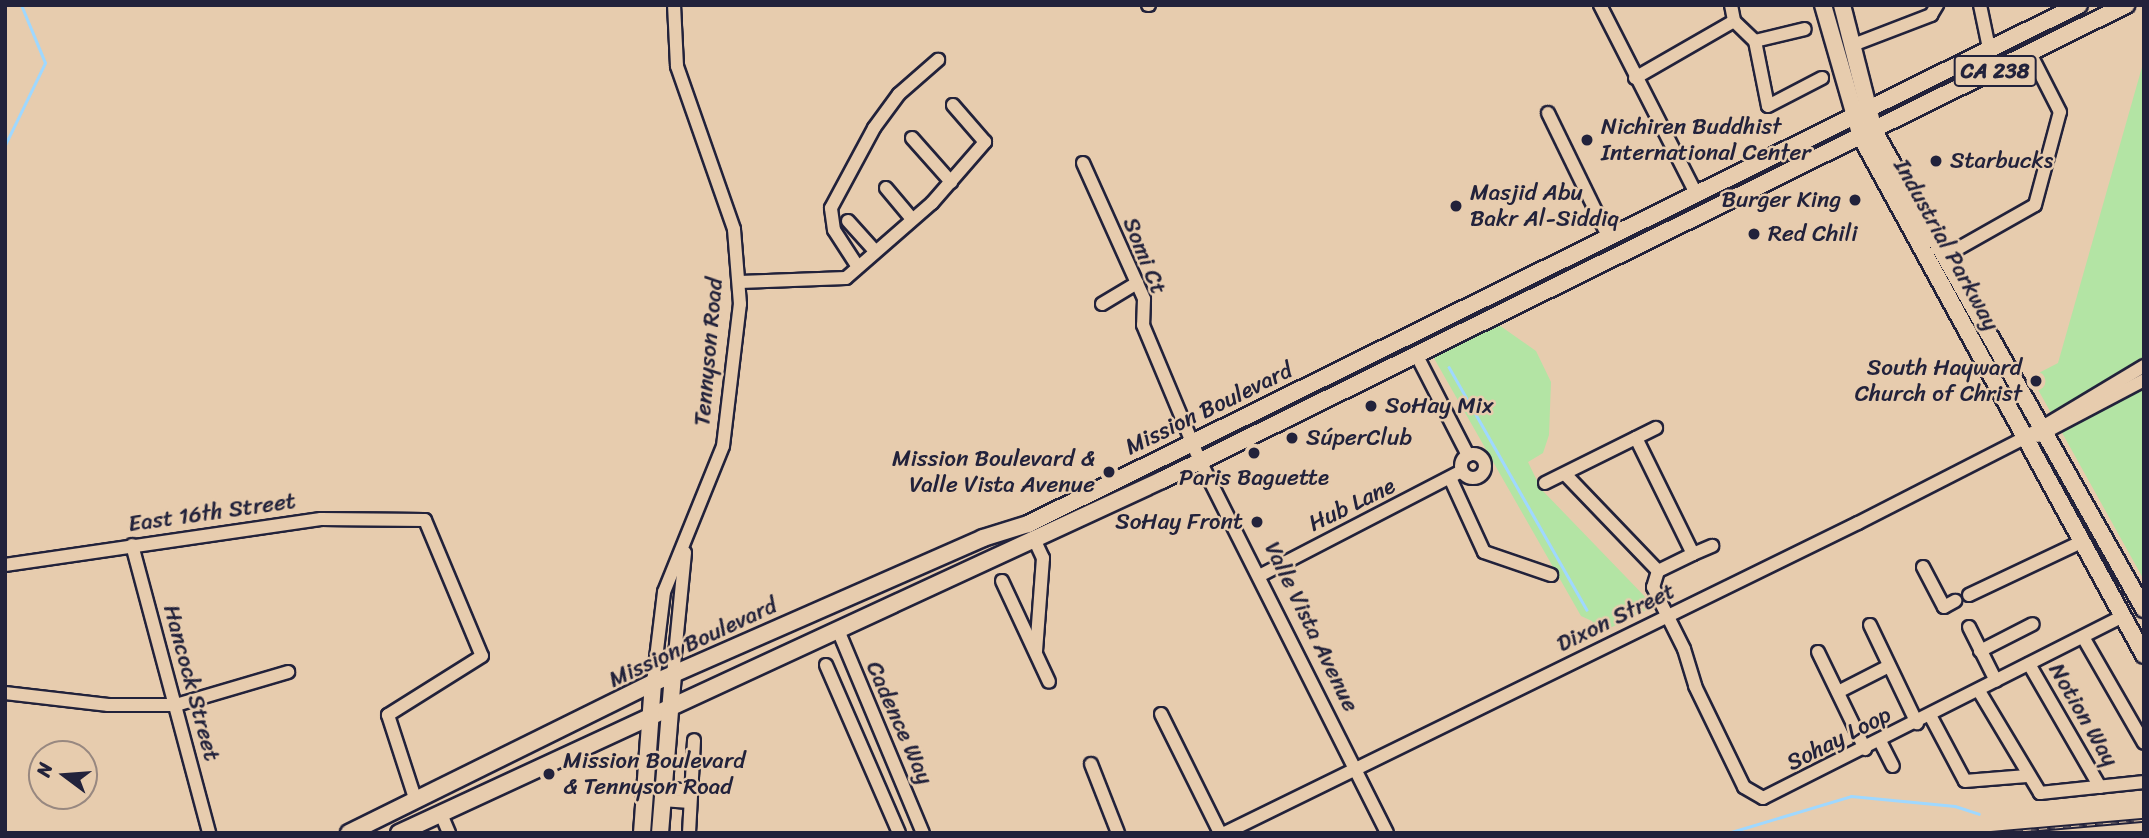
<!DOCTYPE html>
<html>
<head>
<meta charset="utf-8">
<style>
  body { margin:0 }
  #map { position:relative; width:2149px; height:838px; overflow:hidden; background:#e7ccae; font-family:Sriracha,sans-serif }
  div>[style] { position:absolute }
  .green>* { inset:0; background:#b3e4a4 }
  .stream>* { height:2.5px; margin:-1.25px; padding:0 1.25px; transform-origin:1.25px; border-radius:1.25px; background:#9fd8ff }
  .roads { filter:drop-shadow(2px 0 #22223b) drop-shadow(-2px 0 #22223b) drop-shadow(0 2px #22223b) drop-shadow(0 -2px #22223b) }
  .minor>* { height:12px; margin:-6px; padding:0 6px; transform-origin:6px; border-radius:6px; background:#e7ccae }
  .minor>.ring { margin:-6px; padding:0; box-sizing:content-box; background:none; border:12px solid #e7ccae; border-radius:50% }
  .major>* { height:16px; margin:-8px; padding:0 8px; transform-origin:8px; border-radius:8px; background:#e7ccae }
  .rail>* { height:5px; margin-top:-2.5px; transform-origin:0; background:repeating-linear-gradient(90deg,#e7ccae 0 8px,#22223b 0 16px); box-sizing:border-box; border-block:2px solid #22223b }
  .dots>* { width:19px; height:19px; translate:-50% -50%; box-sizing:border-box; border:4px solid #e7ccae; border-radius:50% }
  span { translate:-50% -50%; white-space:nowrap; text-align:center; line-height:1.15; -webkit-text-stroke:5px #e7ccae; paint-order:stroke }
  .shield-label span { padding:2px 5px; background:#e7ccae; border:2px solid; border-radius:5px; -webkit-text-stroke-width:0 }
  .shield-label { font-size:21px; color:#22223b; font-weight:700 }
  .poi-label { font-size:23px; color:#22223b }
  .left { translate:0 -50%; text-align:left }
  .right { translate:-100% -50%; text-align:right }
  .street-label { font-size:23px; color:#22223b }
  .frame { position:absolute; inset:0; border:7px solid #22223b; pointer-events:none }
  .north { position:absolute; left:28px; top:740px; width:70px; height:70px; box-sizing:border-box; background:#e7ccae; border:2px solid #988880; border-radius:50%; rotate:286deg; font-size:19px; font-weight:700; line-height:28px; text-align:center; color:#22223b }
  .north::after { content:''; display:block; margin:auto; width:24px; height:32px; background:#22223b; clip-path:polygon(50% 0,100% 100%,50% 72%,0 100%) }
</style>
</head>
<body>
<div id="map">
  <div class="green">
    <i style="clip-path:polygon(2144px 60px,2144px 580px,2031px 377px,2058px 363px)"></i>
    <i style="clip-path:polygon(1499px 325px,1536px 351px,1551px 382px,1549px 435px,1543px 453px,1528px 462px,1541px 489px,1654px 606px,1598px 634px,1592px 621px,1581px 616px,1431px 353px)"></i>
  </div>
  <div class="stream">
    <i style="left:5px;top:145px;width:91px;rotate:-64deg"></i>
    <i style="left:45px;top:63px;width:63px;rotate:-112.5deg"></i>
    <i style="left:1449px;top:367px;width:279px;rotate:60.4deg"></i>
    <i style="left:1728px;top:833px;width:128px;rotate:-16.7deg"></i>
    <i style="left:1851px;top:796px;width:104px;rotate:5.5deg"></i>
    <i style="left:1955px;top:806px;width:25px;rotate:18deg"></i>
  </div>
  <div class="roads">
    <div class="minor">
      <i style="left:1148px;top:5px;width:1px"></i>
      <i style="left:1600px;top:5px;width:213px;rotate:63deg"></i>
      <i style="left:1731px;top:5px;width:16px;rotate:79deg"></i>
      <i style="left:1980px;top:5px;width:44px;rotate:78.2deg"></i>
      <i style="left:1734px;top:21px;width:29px;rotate:44deg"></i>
      <i style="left:1755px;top:41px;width:66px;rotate:78.7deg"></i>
      <i style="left:1768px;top:106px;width:61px;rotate:-27.4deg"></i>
      <i style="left:1755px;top:41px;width:51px;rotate:-13.5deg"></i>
      <i style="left:1853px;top:45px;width:84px;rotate:-21deg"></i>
      <i style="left:1931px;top:15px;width:12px;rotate:-59deg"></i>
      <i style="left:1635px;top:78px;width:114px;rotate:-29.9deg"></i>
      <i style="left:1548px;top:113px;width:137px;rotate:64deg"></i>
      <i style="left:912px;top:138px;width:59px;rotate:48.4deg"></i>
      <i style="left:1083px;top:163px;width:149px;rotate:65.8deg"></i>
      <i style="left:1144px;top:299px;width:26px;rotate:92deg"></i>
      <i style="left:1143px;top:325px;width:147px;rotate:67.3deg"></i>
      <i style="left:1200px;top:461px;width:416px;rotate:63.3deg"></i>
      <i style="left:886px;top:188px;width:38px;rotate:50deg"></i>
      <i style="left:848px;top:221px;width:40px;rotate:48deg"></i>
      <i style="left:1945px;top:256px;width:103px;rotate:-29.5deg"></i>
      <i style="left:2035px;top:205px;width:96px;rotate:-75deg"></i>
      <i style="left:2060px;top:112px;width:66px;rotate:-117deg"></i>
      <i style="left:858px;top:267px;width:44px;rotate:-123deg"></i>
      <i style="left:834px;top:230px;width:22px;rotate:-98deg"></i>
      <i style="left:831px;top:208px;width:91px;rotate:-61.7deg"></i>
      <i style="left:874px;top:128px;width:42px;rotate:-53.7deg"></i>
      <i style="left:899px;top:94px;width:52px;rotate:-41.1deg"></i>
      <i style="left:740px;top:282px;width:106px;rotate:-2.2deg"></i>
      <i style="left:846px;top:278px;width:114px;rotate:-41.1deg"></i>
      <i style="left:932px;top:203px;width:81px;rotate:-49deg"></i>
      <i style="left:985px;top:142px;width:49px;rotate:-130.9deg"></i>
      <i style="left:1102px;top:304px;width:41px;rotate:-31deg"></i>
      <i style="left:1416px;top:354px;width:114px;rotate:62.8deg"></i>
      <i style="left:2038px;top:436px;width:120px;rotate:-27.8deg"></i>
      <i style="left:1636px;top:438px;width:129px;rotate:63.8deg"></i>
      <i style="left:1693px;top:554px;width:39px;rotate:154deg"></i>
      <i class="ring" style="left:1461px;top:454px;width:12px;height:12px"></i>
      <i style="left:1565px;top:474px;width:134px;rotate:46.2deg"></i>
      <i style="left:1451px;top:480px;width:79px;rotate:65.4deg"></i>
      <i style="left:1484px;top:552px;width:71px;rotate:18.9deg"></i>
      <i style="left:1545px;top:483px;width:124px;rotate:-26.4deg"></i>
      <i style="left:1035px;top:541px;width:19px;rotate:65deg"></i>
      <i style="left:1043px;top:558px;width:94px;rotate:94.3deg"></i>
      <i style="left:132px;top:545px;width:298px;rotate:75deg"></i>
      <i style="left:1693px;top:554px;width:21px;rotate:-23deg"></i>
      <i style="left:5px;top:565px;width:319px;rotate:-8.3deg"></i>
      <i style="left:321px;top:519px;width:104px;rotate:0.6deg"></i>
      <i style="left:425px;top:520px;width:147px;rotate:67.3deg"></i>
      <i style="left:482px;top:656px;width:111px;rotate:147.9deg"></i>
      <i style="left:388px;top:715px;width:90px;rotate:72deg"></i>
      <i style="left:1923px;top:567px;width:45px;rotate:62.3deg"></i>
      <i style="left:1944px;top:607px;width:13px;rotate:-29deg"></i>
      <i style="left:1658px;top:571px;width:17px;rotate:107deg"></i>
      <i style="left:1653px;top:587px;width:69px;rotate:63.4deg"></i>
      <i style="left:1684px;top:649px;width:39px;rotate:73deg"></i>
      <i style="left:1695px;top:686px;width:112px;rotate:64.1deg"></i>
      <i style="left:1744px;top:787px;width:22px;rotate:30deg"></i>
      <i style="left:1763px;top:798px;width:401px;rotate:-26.8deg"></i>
      <i style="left:1261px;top:575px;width:226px;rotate:-27.4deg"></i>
      <i style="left:1002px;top:581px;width:111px;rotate:65deg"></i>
      <i style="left:1969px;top:595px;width:124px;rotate:-25.3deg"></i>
      <i style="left:1870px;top:625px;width:109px;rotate:64.4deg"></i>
      <i style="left:1969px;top:627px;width:60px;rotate:63.4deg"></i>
      <i style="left:838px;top:630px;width:220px;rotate:67.3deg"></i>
      <i style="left:2083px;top:637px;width:122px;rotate:60.1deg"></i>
      <i style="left:1980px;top:651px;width:59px;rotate:-27deg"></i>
      <i style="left:1818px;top:652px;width:108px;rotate:64.1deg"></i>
      <i style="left:2029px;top:664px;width:142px;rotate:60deg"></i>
      <i style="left:826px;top:665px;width:183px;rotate:66.5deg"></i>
      <i style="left:673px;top:675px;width:123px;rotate:-84.4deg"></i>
      <i style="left:653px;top:683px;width:92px;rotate:-83.1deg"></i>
      <i style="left:664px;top:592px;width:157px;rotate:-68deg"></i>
      <i style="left:723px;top:446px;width:143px;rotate:-83.2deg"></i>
      <i style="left:740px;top:304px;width:75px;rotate:-94.6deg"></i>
      <i style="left:734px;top:229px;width:173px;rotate:-109.3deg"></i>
      <i style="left:677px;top:66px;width:61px;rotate:-92.8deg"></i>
      <i style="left:1979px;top:691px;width:119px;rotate:59.1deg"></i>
      <i style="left:2040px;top:793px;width:105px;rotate:-6deg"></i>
      <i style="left:1838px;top:692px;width:57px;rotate:-27deg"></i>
      <i style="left:5px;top:693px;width:104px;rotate:6.6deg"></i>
      <i style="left:108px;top:705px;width:68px"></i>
      <i style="left:176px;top:705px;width:117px;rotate:-16.4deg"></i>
      <i style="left:1161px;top:714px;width:133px;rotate:63.6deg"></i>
      <i style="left:1931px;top:717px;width:72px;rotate:62deg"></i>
      <i style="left:1965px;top:781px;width:62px;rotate:-4.6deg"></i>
      <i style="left:1880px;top:741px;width:28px;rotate:63deg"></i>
      <i style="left:1091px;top:764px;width:74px;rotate:68.6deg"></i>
      <i style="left:662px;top:788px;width:29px;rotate:6deg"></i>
      <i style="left:662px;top:800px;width:28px;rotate:4deg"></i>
      <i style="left:441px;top:814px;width:21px;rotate:67deg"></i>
      <i style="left:689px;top:833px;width:93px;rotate:-86.9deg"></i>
      <i style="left:1225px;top:833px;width:705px;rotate:-26.09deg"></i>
      <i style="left:1858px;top:523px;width:186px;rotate:-27.1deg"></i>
      <i style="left:2024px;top:438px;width:140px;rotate:-31deg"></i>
    </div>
    <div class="major">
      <i style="left:1823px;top:5px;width:137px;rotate:73.9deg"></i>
      <i style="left:1861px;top:137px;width:590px;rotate:61.35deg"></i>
      <i style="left:1842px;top:5px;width:130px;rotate:75.7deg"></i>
      <i style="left:1874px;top:131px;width:549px;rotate:60.54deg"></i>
      <i style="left:349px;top:833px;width:339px;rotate:-26.3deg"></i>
      <i style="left:653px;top:683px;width:360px;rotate:-23.7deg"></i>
      <i style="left:983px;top:538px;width:47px;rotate:-17.3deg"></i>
      <i style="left:1028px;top:524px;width:1172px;rotate:-26.28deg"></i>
      <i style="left:399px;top:833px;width:841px;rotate:-24.83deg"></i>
      <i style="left:1162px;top:480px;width:1075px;rotate:-26.23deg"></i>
      <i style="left:642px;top:833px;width:150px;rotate:-85.8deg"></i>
      <i style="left:660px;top:833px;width:159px;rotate:-85.3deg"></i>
    </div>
  </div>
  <div class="rail">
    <i style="left:1991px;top:833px;width:154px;rotate:-4.9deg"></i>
  </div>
  <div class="dots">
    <i style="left:1587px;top:140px;background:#22223b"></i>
    <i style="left:1936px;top:161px;background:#22223b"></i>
    <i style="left:1855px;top:200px;background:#22223b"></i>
    <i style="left:1456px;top:206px;background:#22223b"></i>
    <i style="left:1754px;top:234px;background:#22223b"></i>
    <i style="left:2036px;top:381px;background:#22223b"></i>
    <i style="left:1371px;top:406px;background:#22223b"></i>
    <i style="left:1292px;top:438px;background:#22223b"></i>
    <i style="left:1254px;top:453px;background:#22223b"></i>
    <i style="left:1109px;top:472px;background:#22223b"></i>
    <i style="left:1257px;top:522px;background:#22223b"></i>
    <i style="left:549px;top:774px;background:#22223b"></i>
  </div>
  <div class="shield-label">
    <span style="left:1995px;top:71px">CA 238</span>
  </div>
  <div class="poi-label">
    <span class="left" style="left:1601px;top:140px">Nichiren Buddhist<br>International Center</span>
    <span class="left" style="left:1950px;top:161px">Starbucks</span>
    <span class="left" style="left:1470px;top:206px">Masjid Abu<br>Bakr Al-Siddiq</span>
    <span class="right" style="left:1841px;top:200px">Burger King</span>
    <span class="left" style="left:1768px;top:234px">Red Chili</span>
    <span class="right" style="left:2022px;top:381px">South Hayward<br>Church of Christ</span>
    <span class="left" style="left:1385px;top:406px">SoHay Mix</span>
    <span class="left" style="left:1306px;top:438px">SúperClub</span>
    <span class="right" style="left:1095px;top:472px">Mission Boulevard &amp;<br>Valle Vista Avenue</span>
    <span style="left:1254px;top:478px">Paris Baguette</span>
    <span class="right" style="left:1243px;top:522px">SoHay Front</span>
    <span class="left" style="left:563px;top:774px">Mission Boulevard<br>&amp; Tennyson Road</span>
  </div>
  <div class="street-label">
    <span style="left:1946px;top:245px;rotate:61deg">Industrial Parkway</span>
    <span style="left:1144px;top:256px;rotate:68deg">Somi Ct</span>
    <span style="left:709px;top:352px;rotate:-85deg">Tennyson Road</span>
    <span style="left:1209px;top:409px;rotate:-26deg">Mission Boulevard</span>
    <span style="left:1352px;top:505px;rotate:-26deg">Hub Lane</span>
    <span style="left:212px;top:513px;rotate:-8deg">East 16th Street</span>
    <span style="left:1616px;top:618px;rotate:-26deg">Dixon Street</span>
    <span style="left:1311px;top:627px;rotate:64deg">Valle Vista Avenue</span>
    <span style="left:693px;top:643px;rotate:-25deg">Mission Boulevard</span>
    <span style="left:191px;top:683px;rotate:75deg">Hancock Street</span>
    <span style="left:2083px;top:715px;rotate:60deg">Notion Way</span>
    <span style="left:899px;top:723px;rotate:66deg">Cadence Way</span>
    <span style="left:1839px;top:739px;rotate:-27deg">Sohay Loop</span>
  </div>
  <div class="frame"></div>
  <div class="north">N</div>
</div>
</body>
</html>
